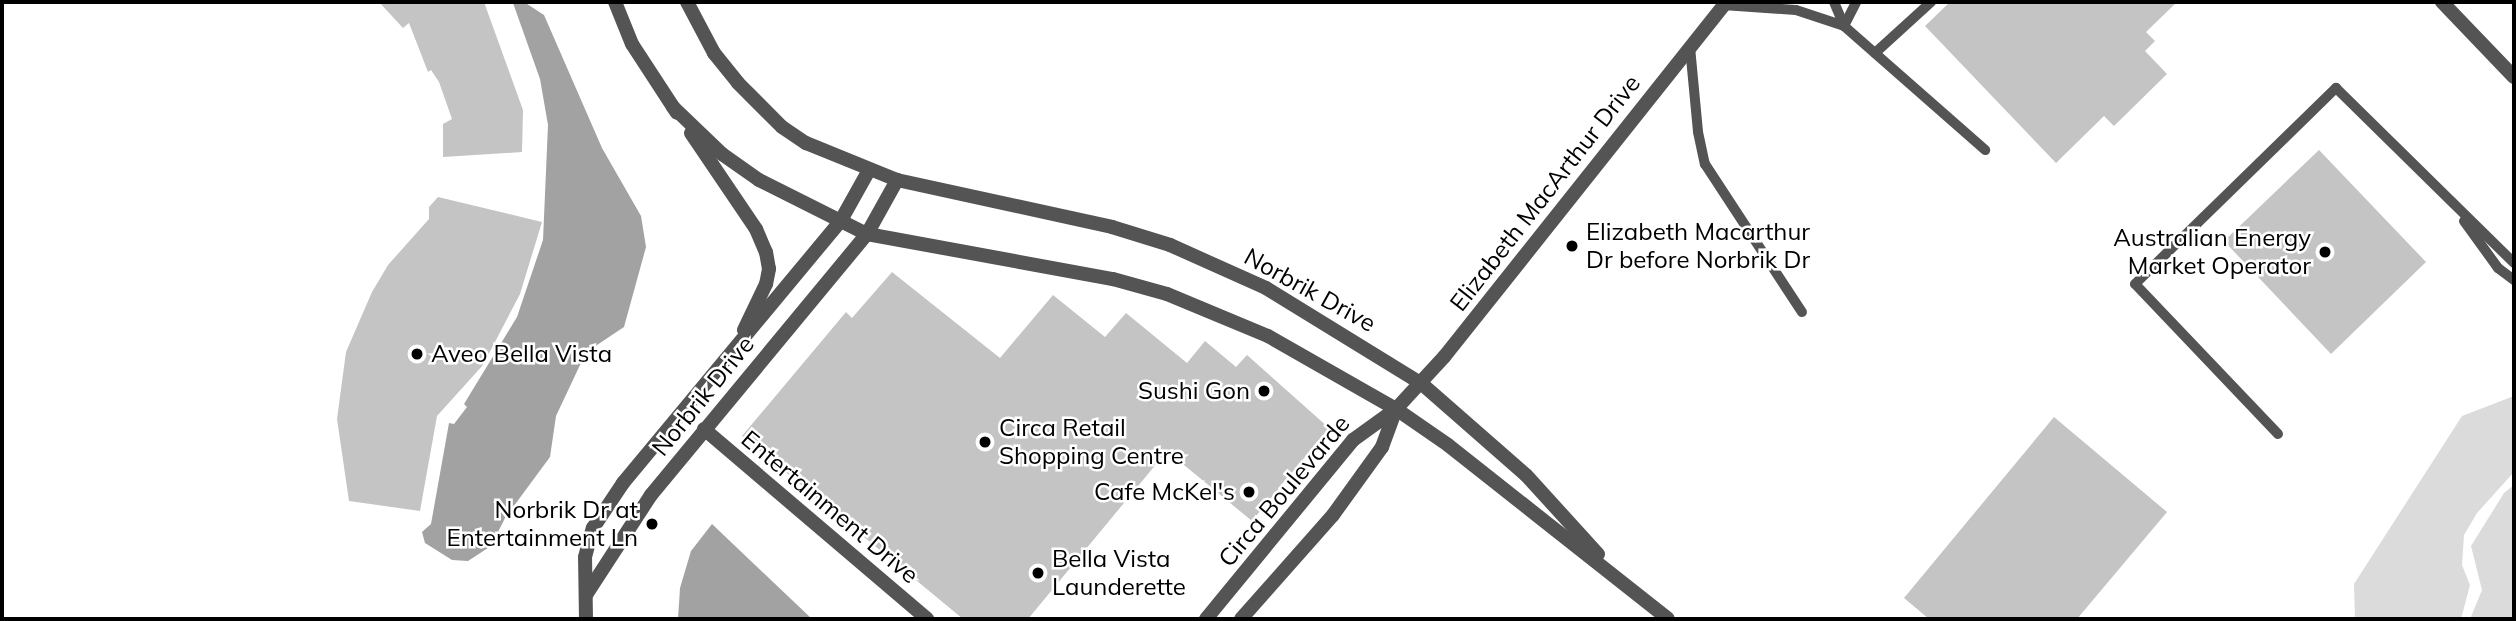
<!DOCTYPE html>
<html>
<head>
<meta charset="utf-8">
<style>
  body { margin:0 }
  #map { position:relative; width:2516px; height:621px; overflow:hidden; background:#fff; font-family:Mulish,sans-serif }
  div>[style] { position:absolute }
  .green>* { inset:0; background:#dbdbdb }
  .water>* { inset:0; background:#a2a2a2 }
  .building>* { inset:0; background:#c4c4c4 }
  .lane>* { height:10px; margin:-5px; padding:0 5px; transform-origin:5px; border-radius:5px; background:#545454 }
  .street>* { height:14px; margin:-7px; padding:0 7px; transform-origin:7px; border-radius:7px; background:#545454 }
  .dots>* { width:19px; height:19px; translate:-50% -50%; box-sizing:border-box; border:4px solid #fff; border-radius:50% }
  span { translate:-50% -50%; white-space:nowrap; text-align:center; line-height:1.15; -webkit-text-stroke:5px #fff; paint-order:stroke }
  .street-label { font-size:24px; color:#000 }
  .poi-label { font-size:24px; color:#000 }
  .left { translate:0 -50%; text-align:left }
  .right { translate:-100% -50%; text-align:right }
  .frame { position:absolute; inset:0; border:4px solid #000; pointer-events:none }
</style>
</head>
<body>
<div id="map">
  <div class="green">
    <i style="clip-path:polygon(2514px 396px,2514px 472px,2477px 513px,2464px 535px,2462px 565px,2470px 585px,2461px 619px,2355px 619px,2354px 584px,2462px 416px)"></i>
    <i style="clip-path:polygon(2514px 485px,2514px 619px,2470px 619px,2482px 590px,2471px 546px,2504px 493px)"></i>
  </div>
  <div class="water">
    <i style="clip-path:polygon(524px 2px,544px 15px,602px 148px,641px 216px,646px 247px,624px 327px,591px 349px,580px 365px,556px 416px,550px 457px,505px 518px,491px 546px,468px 561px,452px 560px,425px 543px,422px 532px,431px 524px,449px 423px,454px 424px,467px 407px,464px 404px,517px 317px,543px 240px,548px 125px,540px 79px,513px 3px)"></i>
    <i style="clip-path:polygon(712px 524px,812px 619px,678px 619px,680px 588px,691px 551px)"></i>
  </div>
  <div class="building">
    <i style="clip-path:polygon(379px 2px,484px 2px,523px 110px,522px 152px,443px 157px,443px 124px,452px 119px,439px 82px,431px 70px,428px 72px,409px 23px,403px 28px)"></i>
    <i style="clip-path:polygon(1950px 2px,2177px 2px,2146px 32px,2155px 41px,2145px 51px,2167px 74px,2114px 126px,2104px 116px,2056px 163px,1925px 26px)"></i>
    <i style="clip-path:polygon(2319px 150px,2426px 262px,2331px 354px,2224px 241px)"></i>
    <i style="clip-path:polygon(438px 197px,542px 222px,520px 294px,483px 365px,437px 416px,420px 511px,349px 501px,337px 419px,346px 352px,372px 292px,388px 265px,429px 219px,429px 207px)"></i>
    <i style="clip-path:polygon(892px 272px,1000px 358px,1053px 295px,1105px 337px,1126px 313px,1187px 363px,1205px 341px,1236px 367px,1247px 355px,1329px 428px,1252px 521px,1167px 451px,1028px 619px,963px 619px,742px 436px,846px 312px,852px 318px)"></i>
    <i style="clip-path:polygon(2054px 417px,2167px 512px,2077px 619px,1929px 619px,1904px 598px)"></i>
  </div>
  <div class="lane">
    <i style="left:1834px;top:2px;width:26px;rotate:67deg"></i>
    <i style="left:1723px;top:5px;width:73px;rotate:3.9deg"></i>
    <i style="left:1796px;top:10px;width:51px;rotate:18.4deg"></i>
    <i style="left:1844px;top:26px;width:188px;rotate:41.3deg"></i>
    <i style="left:1844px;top:26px;width:27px;rotate:-63deg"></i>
    <i style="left:1690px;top:47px;width:85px;rotate:84.6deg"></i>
    <i style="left:1698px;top:132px;width:33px;rotate:78deg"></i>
    <i style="left:1705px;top:164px;width:177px;rotate:56.8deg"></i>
    <i style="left:1875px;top:53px;width:76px;rotate:-42.3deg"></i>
    <i style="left:2464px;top:221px;width:58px;rotate:54.1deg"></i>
    <i style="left:2498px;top:268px;width:20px;rotate:37deg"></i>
    <i style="left:2278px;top:434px;width:207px;rotate:-133.6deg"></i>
    <i style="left:2135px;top:284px;width:281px;rotate:-44.3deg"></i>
    <i style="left:2336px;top:88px;width:250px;rotate:44.5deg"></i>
  </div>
  <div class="street">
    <i style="left:615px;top:2px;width:45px;rotate:68deg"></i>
    <i style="left:632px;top:44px;width:82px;rotate:56.9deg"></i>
    <i style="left:687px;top:2px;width:58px;rotate:62.1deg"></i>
    <i style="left:714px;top:53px;width:38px;rotate:51deg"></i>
    <i style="left:738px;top:83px;width:62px;rotate:45deg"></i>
    <i style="left:782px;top:127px;width:29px;rotate:34deg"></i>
    <i style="left:806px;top:143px;width:98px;rotate:22.1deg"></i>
    <i style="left:897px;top:180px;width:220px;rotate:12.3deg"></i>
    <i style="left:1112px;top:227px;width:61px;rotate:17.2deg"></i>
    <i style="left:1170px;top:245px;width:105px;rotate:24.1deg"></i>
    <i style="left:1266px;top:288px;width:183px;rotate:31.6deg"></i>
    <i style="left:1422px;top:384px;width:138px;rotate:41.2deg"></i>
    <i style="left:1526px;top:475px;width:107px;rotate:47.7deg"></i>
    <i style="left:2442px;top:2px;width:104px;rotate:46.2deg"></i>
    <i style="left:673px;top:107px;width:68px;rotate:43.8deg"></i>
    <i style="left:722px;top:154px;width:45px;rotate:35.1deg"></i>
    <i style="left:759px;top:180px;width:121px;rotate:26.6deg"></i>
    <i style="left:867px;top:234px;width:250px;rotate:10.4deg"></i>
    <i style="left:1113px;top:279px;width:56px;rotate:15.5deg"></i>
    <i style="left:1167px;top:294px;width:109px;rotate:22.6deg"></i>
    <i style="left:1268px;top:336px;width:147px;rotate:29.7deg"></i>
    <i style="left:1396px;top:409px;width:63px;rotate:34.7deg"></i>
    <i style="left:1448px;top:445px;width:280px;rotate:38.3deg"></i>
    <i style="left:691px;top:133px;width:116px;rotate:55.9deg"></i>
    <i style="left:756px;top:229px;width:25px;rotate:67deg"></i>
    <i style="left:766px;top:252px;width:17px;rotate:80deg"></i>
    <i style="left:769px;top:269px;width:15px;rotate:101deg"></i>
    <i style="left:766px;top:284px;width:51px;rotate:115.6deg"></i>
    <i style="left:704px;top:429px;width:293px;rotate:40.4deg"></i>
    <i style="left:586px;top:595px;width:119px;rotate:-57deg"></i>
    <i style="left:651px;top:495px;width:339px;rotate:-50.4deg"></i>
    <i style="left:867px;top:234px;width:62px;rotate:-60.9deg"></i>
    <i style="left:586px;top:619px;width:62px;rotate:-90.9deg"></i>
    <i style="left:585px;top:557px;width:30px;rotate:-75deg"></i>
    <i style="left:593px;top:528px;width:54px;rotate:-56.3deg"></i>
    <i style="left:623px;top:483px;width:339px;rotate:-50.3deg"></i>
    <i style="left:840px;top:222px;width:57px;rotate:-60.8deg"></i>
    <i style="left:1206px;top:619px;width:232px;rotate:-50.6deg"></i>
    <i style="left:1353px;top:440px;width:53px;rotate:-35.8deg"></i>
    <i style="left:1396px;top:409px;width:71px;rotate:-47.3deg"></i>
    <i style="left:1444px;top:357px;width:453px;rotate:-51.5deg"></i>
    <i style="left:1241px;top:619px;width:139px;rotate:-48.5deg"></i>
    <i style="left:1333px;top:515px;width:84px;rotate:-54.2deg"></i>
    <i style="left:1382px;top:447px;width:40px;rotate:-69.8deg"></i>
  </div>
  <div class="dots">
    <i style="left:1572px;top:246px;background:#000"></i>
    <i style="left:2325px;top:252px;background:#000"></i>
    <i style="left:417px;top:354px;background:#000"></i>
    <i style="left:1264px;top:391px;background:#000"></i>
    <i style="left:985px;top:442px;background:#000"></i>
    <i style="left:1249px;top:492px;background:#000"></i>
    <i style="left:652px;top:524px;background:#000"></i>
    <i style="left:1038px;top:573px;background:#000"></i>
  </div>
  <div class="street-label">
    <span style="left:1545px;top:193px;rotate:-52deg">Elizabeth MacArthur Drive</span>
    <span style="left:1310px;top:290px;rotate:29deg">Norbrik Drive</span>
    <span style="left:703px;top:396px;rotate:-51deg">Norbrik Drive</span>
    <span style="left:1284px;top:491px;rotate:-50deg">Circa Boulevarde</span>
    <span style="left:830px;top:507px;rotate:40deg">Entertainment Drive</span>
  </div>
  <div class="poi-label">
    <span class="left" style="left:1586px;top:246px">Elizabeth Macarthur<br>Dr before Norbrik Dr</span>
    <span class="right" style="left:2311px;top:252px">Australian Energy<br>Market Operator</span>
    <span class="left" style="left:431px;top:354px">Aveo Bella Vista</span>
    <span class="right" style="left:1250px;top:391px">Sushi Gon</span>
    <span class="left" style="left:999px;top:442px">Circa Retail<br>Shopping Centre</span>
    <span class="right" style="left:1235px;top:492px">Cafe McKel's</span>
    <span class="right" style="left:638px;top:524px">Norbrik Dr at<br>Entertainment Ln</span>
    <span class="left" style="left:1052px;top:573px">Bella Vista<br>Launderette</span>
  </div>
  <div class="frame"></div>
</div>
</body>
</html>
